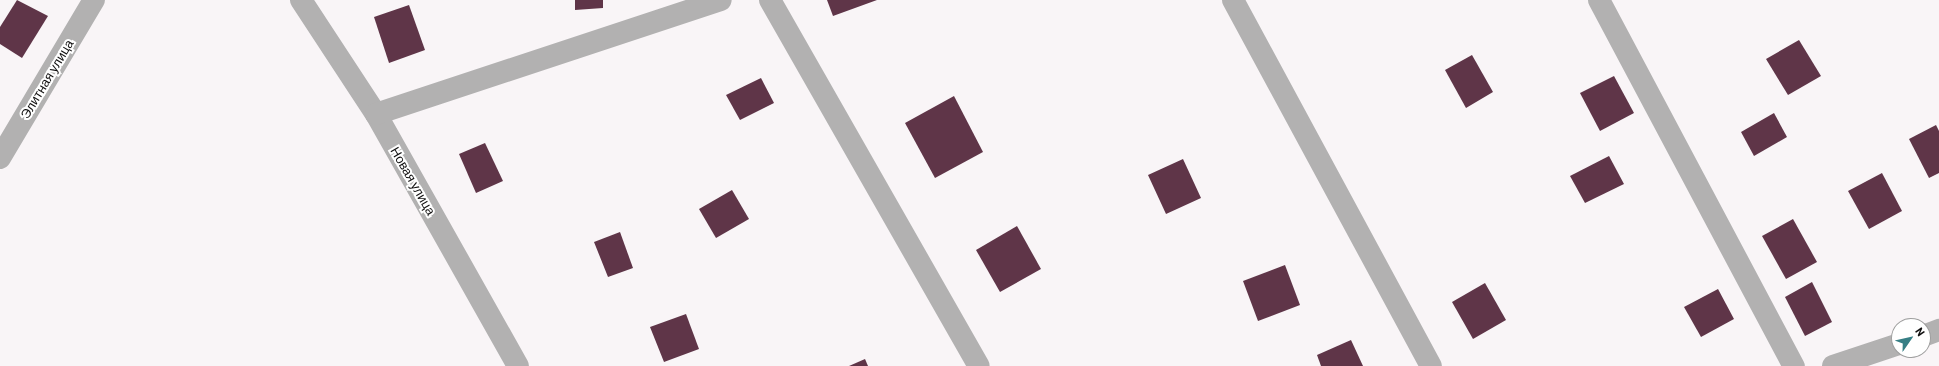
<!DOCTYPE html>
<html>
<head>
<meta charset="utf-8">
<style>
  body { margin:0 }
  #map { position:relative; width:1939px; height:366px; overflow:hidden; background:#f9f5f7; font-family:Barlow,sans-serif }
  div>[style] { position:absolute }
  .building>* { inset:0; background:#5f3548 }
  .minor>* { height:22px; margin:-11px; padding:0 11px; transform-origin:11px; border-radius:11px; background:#b2b1b1 }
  span { translate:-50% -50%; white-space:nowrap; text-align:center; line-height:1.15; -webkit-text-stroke:4px #fff; paint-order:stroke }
  .street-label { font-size:13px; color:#100f0f }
  .north { position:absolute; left:1891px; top:318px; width:40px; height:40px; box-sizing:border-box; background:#fff; border:1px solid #9f9f9f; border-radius:50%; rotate:56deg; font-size:11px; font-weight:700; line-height:16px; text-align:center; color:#100f0f }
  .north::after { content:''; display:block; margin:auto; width:14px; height:18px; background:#377f85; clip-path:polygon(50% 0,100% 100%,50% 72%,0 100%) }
</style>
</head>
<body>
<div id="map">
  <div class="building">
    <i style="clip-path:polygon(17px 0,48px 16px,22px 58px,0 44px,0 27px)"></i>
    <i style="clip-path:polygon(575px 0,603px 0,603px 8px,575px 10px)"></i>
    <i style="clip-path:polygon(827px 0,877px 0,833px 16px)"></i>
    <i style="clip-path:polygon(409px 5px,425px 50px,389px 63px,374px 17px)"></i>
    <i style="clip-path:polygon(1799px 40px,1821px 76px,1788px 95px,1766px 59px)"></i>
    <i style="clip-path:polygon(1472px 55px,1493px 92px,1466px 108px,1445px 70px)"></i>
    <i style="clip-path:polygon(1614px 76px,1634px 113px,1600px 131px,1580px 93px)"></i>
    <i style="clip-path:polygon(761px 78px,774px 103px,740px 120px,726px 95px)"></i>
    <i style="clip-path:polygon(954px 96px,983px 152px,935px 178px,905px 123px)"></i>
    <i style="clip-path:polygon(1774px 113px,1787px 137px,1754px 156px,1741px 132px)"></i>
    <i style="clip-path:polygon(1936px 125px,1939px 131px,1939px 173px,1929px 178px,1909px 139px)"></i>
    <i style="clip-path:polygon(485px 143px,503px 181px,476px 193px,459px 154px)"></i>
    <i style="clip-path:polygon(1609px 156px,1624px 184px,1585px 203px,1570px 176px)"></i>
    <i style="clip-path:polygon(1183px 159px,1201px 198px,1166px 214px,1148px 175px)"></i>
    <i style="clip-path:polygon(1882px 173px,1902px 211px,1869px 229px,1848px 191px)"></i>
    <i style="clip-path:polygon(732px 190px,749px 219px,716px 238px,699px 209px)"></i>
    <i style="clip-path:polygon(1793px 219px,1817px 262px,1786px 279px,1762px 236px)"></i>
    <i style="clip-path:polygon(1017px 226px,1041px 269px,1000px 292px,976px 250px)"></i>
    <i style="clip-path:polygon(620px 232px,633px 268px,608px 277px,594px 242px)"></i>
    <i style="clip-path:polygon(1285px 265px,1300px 305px,1258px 321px,1243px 281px)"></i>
    <i style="clip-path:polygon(1812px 282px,1832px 322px,1805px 336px,1785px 297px)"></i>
    <i style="clip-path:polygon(1485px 283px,1506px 320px,1473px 339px,1452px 302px)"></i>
    <i style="clip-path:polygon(1718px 289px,1734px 319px,1701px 337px,1684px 307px)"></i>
    <i style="clip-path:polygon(686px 314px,699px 349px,664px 362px,650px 327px)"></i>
    <i style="clip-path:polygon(1351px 340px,1363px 366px,1321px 366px,1317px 355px)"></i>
    <i style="clip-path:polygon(865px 359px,868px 366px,849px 366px)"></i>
  </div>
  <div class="minor">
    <i style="left:301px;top:0;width:136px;rotate:56.7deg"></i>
    <i style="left:376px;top:114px;width:289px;rotate:60.6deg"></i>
    <i style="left:770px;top:0;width:421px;rotate:60.3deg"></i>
    <i style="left:1233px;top:0;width:416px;rotate:61.6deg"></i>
    <i style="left:1599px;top:0;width:415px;rotate:62deg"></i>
    <i style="left:376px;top:114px;width:363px;rotate:-18.3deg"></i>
    <i style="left:0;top:158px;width:184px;rotate:-59.3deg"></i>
    <i style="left:1923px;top:336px;width:17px;rotate:-21deg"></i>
    <i style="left:1833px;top:366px;width:70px;rotate:-18.4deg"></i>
  </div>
  <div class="street-label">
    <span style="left:47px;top:79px;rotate:-59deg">Элитная улица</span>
    <span style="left:413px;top:181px;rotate:60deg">Новая улица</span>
  </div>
  <div class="north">N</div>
</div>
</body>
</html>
